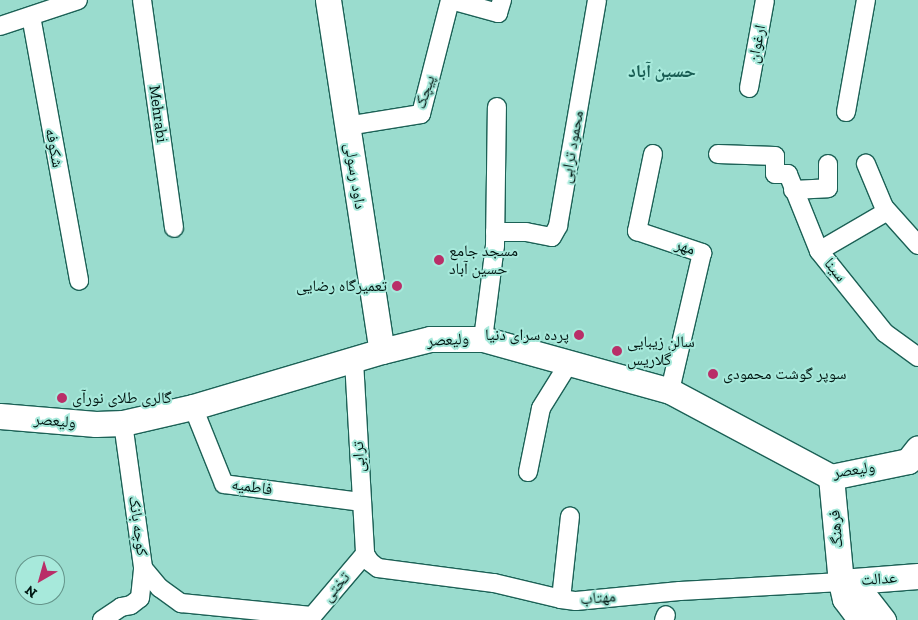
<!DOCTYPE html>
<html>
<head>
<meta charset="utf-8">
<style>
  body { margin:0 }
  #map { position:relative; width:918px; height:620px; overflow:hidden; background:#9adcce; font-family:"Zilla Slab","Noto Naskh Arabic",serif }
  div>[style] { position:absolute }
  .roads { filter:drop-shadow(1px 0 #1c6156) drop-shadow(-1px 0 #1c6156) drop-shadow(0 1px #1c6156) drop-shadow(0 -1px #1c6156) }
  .street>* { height:18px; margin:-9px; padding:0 9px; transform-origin:9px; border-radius:9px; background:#fff }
  .secondary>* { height:25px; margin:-12.5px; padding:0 12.5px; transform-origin:12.5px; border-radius:12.5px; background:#fff }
  .dots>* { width:14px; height:14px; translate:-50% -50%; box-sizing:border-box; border:2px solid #a7e9db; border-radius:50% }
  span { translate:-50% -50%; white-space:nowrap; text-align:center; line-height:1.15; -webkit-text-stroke:4px #a7e9db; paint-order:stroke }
  .street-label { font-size:16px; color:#001511 }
  .poi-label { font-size:16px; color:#001511 }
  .left { translate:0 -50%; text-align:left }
  .right { translate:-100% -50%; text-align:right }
  .neighbourhood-label { font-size:18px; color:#185d53; font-weight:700 }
  .north { position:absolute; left:15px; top:555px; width:50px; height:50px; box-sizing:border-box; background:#a7e9db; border:1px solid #64948a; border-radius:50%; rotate:218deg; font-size:14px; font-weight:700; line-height:20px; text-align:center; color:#001511 }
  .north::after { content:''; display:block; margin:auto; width:18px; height:22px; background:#b92e68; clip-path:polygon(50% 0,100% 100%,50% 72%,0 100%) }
</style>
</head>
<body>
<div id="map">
  <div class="roads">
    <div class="street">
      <i style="left:142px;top:0;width:230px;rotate:82deg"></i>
      <i style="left:451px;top:0;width:49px;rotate:15.5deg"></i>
      <i style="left:498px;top:13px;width:14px;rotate:-73deg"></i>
      <i style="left:31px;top:16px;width:269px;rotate:79.7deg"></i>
      <i style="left:0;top:26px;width:82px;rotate:-18.4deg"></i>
      <i style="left:749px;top:88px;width:89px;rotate:-79.7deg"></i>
      <i style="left:846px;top:112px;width:114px;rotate:-79.9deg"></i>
      <i style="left:347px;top:126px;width:75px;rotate:-9.2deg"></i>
      <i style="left:421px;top:114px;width:118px;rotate:-75.7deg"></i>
      <i style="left:653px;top:154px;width:79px;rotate:101.7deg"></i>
      <i style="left:637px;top:231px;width:69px;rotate:18.7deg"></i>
      <i style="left:702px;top:253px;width:142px;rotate:103.1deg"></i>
      <i style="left:718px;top:154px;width:57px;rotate:2deg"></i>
      <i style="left:775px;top:156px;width:18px;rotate:90deg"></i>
      <i style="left:775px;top:174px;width:13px"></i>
      <i style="left:788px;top:174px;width:83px;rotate:68.1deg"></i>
      <i style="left:819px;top:251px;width:105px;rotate:51.2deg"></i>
      <i style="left:885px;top:333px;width:41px;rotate:36deg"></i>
      <i style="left:793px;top:190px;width:35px;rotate:-3deg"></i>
      <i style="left:828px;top:188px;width:24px;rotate:-90deg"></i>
      <i style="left:884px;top:207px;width:51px;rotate:48.2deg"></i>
      <i style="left:495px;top:232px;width:31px"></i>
      <i style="left:526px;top:232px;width:26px;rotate:11deg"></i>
      <i style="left:552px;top:237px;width:13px;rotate:-61deg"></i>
      <i style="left:558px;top:226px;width:229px;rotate:-80.2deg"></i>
      <i style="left:819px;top:251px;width:75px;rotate:-30.3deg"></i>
      <i style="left:884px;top:213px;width:6px;rotate:-90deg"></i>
      <i style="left:884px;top:207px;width:47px;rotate:-112.7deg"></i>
      <i style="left:483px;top:339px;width:95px;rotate:-82.7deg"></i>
      <i style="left:495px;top:245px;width:138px;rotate:-89.2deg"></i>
      <i style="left:354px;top:361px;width:193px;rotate:86.7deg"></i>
      <i style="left:365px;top:554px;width:9px;rotate:58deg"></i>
      <i style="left:370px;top:562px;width:10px;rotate:37deg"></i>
      <i style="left:378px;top:568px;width:117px;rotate:7.4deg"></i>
      <i style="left:494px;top:583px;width:69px;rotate:13.4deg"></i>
      <i style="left:561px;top:599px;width:15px;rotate:8deg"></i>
      <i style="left:576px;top:601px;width:104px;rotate:-5.5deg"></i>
      <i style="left:680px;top:591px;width:161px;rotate:-3.2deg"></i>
      <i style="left:193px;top:407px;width:83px;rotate:68.1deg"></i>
      <i style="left:224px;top:484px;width:138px;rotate:7.5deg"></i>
      <i style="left:123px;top:423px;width:146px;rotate:82.1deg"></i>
      <i style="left:143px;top:568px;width:26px;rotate:50deg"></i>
      <i style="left:160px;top:588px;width:26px;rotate:36deg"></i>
      <i style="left:181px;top:603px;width:131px;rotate:5.7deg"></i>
      <i style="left:528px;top:472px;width:65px;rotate:-78.5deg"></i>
      <i style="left:541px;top:408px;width:53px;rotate:-58.1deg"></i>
      <i style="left:561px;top:599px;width:83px;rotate:-83.8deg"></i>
      <i style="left:102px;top:620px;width:23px;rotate:-34deg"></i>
      <i style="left:121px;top:607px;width:10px;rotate:-11deg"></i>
      <i style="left:131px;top:605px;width:11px;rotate:-38deg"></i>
      <i style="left:140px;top:598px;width:30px;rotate:-84deg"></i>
      <i style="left:309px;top:620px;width:87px;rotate:-49.7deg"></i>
      <i style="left:664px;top:620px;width:5px;rotate:-68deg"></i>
    </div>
    <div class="secondary">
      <i style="left:328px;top:0;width:355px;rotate:81.3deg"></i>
      <i style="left:0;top:416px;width:96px;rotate:4.8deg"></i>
      <i style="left:96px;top:424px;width:27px;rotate:-2deg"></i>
      <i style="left:123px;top:423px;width:72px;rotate:-12.9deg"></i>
      <i style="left:193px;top:407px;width:197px;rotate:-16.5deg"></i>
      <i style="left:382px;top:351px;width:49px;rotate:-14deg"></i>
      <i style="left:430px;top:339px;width:53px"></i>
      <i style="left:483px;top:339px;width:194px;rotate:15.5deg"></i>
      <i style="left:670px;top:391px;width:183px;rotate:28.1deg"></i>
      <i style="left:831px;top:477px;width:79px;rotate:-11.7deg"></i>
      <i style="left:908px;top:461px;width:16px;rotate:-52deg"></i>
      <i style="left:831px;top:477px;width:105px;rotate:84.6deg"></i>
      <i style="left:841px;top:582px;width:17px;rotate:77deg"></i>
      <i style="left:845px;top:599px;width:26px;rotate:53deg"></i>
      <i style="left:841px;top:582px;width:77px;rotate:-4.5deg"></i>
      <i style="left:854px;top:589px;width:8px;rotate:23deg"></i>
      <i style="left:861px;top:592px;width:36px;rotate:52deg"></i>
    </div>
  </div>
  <div class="dots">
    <i style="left:439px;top:260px;background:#b92e68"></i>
    <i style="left:397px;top:286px;background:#b92e68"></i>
    <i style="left:579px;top:335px;background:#b92e68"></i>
    <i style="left:617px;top:351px;background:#b92e68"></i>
    <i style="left:713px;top:374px;background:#b92e68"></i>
    <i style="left:62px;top:398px;background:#b92e68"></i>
  </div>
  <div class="street-label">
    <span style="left:757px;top:44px;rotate:-79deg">ارغوان</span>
    <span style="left:425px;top:92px;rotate:-72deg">پیچک</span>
    <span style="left:158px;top:114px;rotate:82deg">Mehrabi</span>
    <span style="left:572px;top:147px;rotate:-80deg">محمود ترابی</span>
    <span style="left:54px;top:148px;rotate:79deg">شکوفه</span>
    <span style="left:355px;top:176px;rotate:81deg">داود رسولی</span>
    <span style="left:685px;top:247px;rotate:18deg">مهر</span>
    <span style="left:835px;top:270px;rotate:51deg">سینا</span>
    <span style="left:448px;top:340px;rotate:-3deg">ولیعصر</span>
    <span style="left:55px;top:421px;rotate:5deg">ولیعصر</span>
    <span style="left:359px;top:457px;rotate:-93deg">ترابی</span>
    <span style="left:854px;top:470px;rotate:-8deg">ولیعصر</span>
    <span style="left:252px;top:487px;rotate:8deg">فاطمیه</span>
    <span style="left:138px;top:526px;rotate:82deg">کوچه بانک</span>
    <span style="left:836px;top:529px;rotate:-95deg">فرهنگ</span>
    <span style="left:879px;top:579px;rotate:-4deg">عدالت</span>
    <span style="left:336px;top:587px;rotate:-49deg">تختی</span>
    <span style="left:598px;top:598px;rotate:-5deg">مهتاب</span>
  </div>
  <div class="poi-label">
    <span class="left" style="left:449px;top:260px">مسجد جامع<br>حسین آباد</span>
    <span class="right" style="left:387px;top:286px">تعمیرگاه رضایی</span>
    <span class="right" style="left:569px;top:335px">پرده سرای دنیا</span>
    <span class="left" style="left:627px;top:351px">سالن زیبایی<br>گلاریس</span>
    <span class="left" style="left:723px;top:374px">سوپر گوشت محمودی</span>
    <span class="left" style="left:72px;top:398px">گالری طلای نورآی</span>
  </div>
  <div class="neighbourhood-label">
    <span style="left:662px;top:71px">حسین آباد</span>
  </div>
  <div class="north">N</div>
</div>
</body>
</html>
